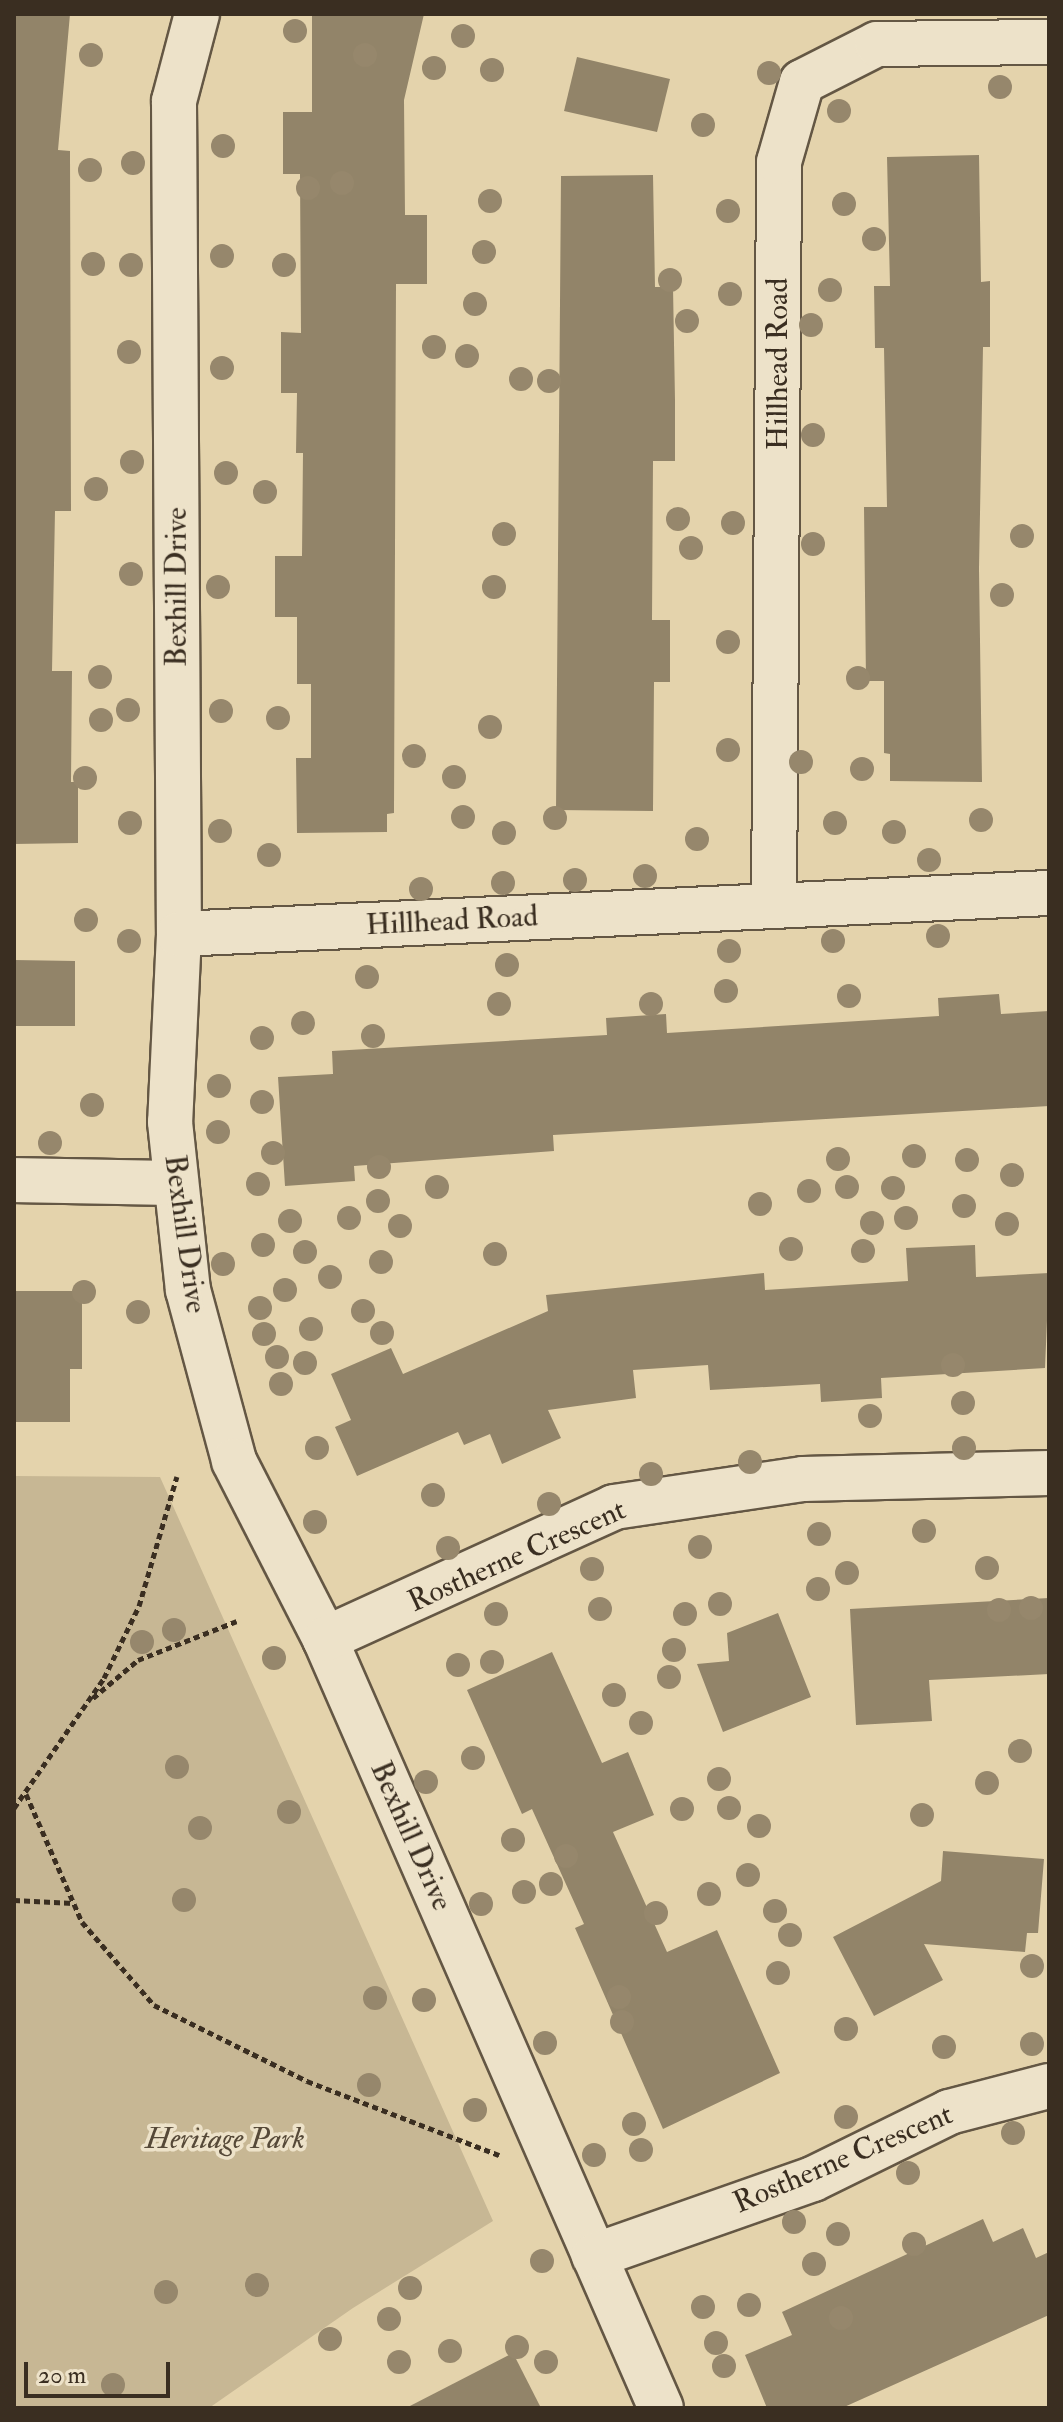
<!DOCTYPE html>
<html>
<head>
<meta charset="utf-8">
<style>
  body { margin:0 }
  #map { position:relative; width:1063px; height:2422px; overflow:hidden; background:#e4d3ac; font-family:"IM FELL Double Pica",serif }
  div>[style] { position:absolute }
  .green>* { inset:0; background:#c7b794 }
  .building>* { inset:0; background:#928469 }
  .path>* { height:5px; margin-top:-2.5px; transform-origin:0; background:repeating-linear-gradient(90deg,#3a2e21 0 6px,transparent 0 10px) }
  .roads { filter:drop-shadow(2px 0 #645744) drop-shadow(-2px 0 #645744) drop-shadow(0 2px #645744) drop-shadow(0 -2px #645744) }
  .street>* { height:44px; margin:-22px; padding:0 22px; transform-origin:22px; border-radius:22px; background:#ede2c9 }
  .trees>* { width:24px; height:24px; margin:-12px; border-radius:50%; background:#96876c }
  span { translate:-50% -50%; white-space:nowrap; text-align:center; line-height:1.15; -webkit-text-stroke:7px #ede2c9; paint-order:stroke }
  .street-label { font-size:30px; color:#3a2e21 }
  .park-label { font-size:30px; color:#564938; font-style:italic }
  .frame { position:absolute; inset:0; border:16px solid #3a2e21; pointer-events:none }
  .scale { position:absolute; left:24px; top:2362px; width:146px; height:36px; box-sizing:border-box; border:4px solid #3a2e21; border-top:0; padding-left:10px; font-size:24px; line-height:28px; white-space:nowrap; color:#3a2e21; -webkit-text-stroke:6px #ede2c9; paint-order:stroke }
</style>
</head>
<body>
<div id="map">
  <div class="green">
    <i style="clip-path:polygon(14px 1476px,160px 1477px,493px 2221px,353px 2308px,209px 2408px,14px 2408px)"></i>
  </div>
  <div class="building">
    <i style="clip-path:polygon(14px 14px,70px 14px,58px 150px,70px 151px,71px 511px,55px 511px,52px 671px,72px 671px,71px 782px,78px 782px,78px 843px,14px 844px)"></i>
    <i style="clip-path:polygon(312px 14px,424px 14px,404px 100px,405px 215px,427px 215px,427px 284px,396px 284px,394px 813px,387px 814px,387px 832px,297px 833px,296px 758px,311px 758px,311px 684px,297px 684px,297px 617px,275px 617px,275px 556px,302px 556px,303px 453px,296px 453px,297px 393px,281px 393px,281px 332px,301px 333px,300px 174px,283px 174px,283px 112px,312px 112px)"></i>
    <i style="clip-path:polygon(577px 57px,670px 79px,657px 132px,564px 111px)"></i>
    <i style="clip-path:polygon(979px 155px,981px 282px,990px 281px,990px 347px,983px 347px,979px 569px,982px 782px,890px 781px,890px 754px,884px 753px,884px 681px,866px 681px,864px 507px,887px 507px,884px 348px,875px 348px,874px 286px,890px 286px,887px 157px)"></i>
    <i style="clip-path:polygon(653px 175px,655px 287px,673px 287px,675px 400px,675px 461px,653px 461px,652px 620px,670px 620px,670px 682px,654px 682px,653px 811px,556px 810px,561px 176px)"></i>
    <i style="clip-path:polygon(14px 960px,75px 961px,75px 1026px,14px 1026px)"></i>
    <i style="clip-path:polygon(999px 994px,1001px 1014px,1049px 1011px,1049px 1106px,553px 1135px,554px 1151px,354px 1166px,355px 1181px,285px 1186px,278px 1077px,333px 1074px,332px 1051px,607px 1035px,606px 1018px,666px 1014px,667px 1033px,939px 1016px,938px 998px)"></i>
    <i style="clip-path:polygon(975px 1245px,976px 1277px,1049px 1273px,1045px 1368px,881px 1378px,882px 1398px,821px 1402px,820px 1384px,710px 1390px,708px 1365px,633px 1370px,636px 1398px,548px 1410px,561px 1438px,502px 1464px,490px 1434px,464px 1445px,458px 1432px,357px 1476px,335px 1427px,351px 1420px,331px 1374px,391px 1348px,403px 1374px,548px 1311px,546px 1295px,764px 1273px,765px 1290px,908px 1281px,906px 1248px)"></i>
    <i style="clip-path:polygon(14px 1291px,82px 1291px,82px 1369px,70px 1369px,70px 1422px,14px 1422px)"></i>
    <i style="clip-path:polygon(1049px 1598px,1049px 1674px,929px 1680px,932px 1721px,856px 1725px,850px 1609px)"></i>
    <i style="clip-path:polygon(778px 1613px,811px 1697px,723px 1732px,697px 1664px,729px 1661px,727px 1633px)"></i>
    <i style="clip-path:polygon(552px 1652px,602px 1763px,628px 1752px,654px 1815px,613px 1832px,667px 1952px,717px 1930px,780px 2073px,663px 2129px,575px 1928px,584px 1924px,532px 1809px,522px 1814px,467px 1690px)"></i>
    <i style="clip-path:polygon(943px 1851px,1044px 1859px,1038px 1933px,1027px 1933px,1025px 1952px,924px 1944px,943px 1980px,874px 2016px,833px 1937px,941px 1881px)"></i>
    <i style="clip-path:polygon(983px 2219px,993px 2242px,1023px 2228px,1036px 2258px,1049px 2252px,1049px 2315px,842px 2408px,767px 2408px,745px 2355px,792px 2335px,782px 2312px)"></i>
    <i style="clip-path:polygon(513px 2353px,541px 2408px,406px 2408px)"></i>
  </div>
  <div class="path">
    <i style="left:93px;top:1698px;width:59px;rotate:-40.2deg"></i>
    <i style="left:138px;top:1660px;width:106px;rotate:-21.5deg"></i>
    <i style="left:26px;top:1794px;width:140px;rotate:66.4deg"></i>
    <i style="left:82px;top:1922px;width:110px;rotate:49.1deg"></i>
    <i style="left:154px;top:2005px;width:171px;rotate:26.4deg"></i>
    <i style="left:307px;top:2081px;width:206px;rotate:21.1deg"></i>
    <i style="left:14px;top:1808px;width:158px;rotate:-55.3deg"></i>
    <i style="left:104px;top:1678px;width:80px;rotate:-64.1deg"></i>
    <i style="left:139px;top:1606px;width:135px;rotate:-73.7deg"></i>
    <i style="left:14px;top:1900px;width:59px;rotate:2.9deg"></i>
  </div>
  <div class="roads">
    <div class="street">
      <i style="left:197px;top:14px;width:90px;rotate:104.8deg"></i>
      <i style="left:174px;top:101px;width:833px;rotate:89.66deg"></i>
      <i style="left:179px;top:934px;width:188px;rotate:92.7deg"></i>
      <i style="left:170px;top:1122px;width:169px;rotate:83.9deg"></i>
      <i style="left:188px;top:1290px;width:177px;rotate:74.9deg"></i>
      <i style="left:234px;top:1461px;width:200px;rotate:62.9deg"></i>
      <i style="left:325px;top:1639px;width:839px;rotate:66.4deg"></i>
      <i style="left:774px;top:906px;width:744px;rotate:-89.61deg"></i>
      <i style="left:779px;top:162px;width:83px;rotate:-74deg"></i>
      <i style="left:802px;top:82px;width:84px;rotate:-26.9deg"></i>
      <i style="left:877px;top:44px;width:172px;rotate:-0.7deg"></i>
      <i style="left:179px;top:934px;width:871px;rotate:-2.7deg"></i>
      <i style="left:14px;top:1180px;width:162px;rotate:1.1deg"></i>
      <i style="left:325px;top:1639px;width:318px;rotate:-24.5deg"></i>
      <i style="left:614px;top:1507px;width:191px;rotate:-8.4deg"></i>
      <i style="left:803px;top:1479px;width:246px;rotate:-1.4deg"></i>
      <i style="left:594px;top:2256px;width:232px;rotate:-19.4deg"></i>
      <i style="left:813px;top:2179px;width:152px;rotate:-26.2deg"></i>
      <i style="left:949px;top:2112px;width:103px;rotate:-14.6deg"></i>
    </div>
  </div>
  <div class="trees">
    <i style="left:295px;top:31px"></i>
    <i style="left:463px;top:36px"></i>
    <i style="left:91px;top:55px"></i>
    <i style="left:365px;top:55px"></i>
    <i style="left:434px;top:68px"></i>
    <i style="left:492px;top:70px"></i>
    <i style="left:769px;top:73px"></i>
    <i style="left:1000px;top:87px"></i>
    <i style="left:839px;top:111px"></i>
    <i style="left:703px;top:125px"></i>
    <i style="left:223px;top:146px"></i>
    <i style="left:133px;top:163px"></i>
    <i style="left:90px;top:170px"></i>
    <i style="left:342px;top:183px"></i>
    <i style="left:308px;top:188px"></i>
    <i style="left:490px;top:201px"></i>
    <i style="left:844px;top:204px"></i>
    <i style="left:728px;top:211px"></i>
    <i style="left:874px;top:239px"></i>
    <i style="left:484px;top:252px"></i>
    <i style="left:222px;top:256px"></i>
    <i style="left:93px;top:264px"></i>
    <i style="left:131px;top:265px"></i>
    <i style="left:284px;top:265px"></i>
    <i style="left:670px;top:280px"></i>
    <i style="left:830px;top:290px"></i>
    <i style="left:730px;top:294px"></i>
    <i style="left:475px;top:304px"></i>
    <i style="left:687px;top:321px"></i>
    <i style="left:811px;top:325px"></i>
    <i style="left:434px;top:347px"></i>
    <i style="left:129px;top:352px"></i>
    <i style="left:467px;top:356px"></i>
    <i style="left:222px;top:368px"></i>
    <i style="left:521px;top:379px"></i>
    <i style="left:549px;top:381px"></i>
    <i style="left:813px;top:435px"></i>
    <i style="left:132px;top:462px"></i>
    <i style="left:226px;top:473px"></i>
    <i style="left:96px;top:489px"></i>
    <i style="left:265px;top:492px"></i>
    <i style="left:678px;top:519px"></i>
    <i style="left:733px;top:523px"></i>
    <i style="left:504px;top:534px"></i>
    <i style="left:1022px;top:536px"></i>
    <i style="left:813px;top:544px"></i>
    <i style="left:691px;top:548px"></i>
    <i style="left:131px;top:574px"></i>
    <i style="left:218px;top:587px"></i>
    <i style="left:494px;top:587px"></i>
    <i style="left:1002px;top:595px"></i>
    <i style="left:728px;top:642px"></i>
    <i style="left:100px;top:677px"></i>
    <i style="left:858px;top:678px"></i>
    <i style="left:128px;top:710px"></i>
    <i style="left:221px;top:711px"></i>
    <i style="left:278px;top:718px"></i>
    <i style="left:101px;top:720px"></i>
    <i style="left:490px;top:727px"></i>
    <i style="left:728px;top:750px"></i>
    <i style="left:414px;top:756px"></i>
    <i style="left:801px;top:762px"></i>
    <i style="left:862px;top:769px"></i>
    <i style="left:454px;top:777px"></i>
    <i style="left:85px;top:778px"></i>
    <i style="left:463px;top:817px"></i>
    <i style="left:555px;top:818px"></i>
    <i style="left:981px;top:820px"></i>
    <i style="left:130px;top:823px"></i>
    <i style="left:835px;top:823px"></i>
    <i style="left:220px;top:831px"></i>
    <i style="left:894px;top:832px"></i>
    <i style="left:504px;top:833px"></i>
    <i style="left:697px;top:839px"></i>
    <i style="left:269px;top:855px"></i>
    <i style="left:929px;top:860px"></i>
    <i style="left:645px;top:876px"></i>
    <i style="left:575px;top:880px"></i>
    <i style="left:503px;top:883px"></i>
    <i style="left:421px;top:889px"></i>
    <i style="left:86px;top:920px"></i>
    <i style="left:938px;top:936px"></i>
    <i style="left:129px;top:941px"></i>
    <i style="left:833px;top:941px"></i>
    <i style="left:729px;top:951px"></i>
    <i style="left:507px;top:965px"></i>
    <i style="left:367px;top:977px"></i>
    <i style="left:726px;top:991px"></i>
    <i style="left:849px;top:996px"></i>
    <i style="left:499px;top:1004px"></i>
    <i style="left:651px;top:1004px"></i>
    <i style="left:303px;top:1023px"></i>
    <i style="left:373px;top:1036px"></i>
    <i style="left:262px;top:1038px"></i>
    <i style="left:219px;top:1086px"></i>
    <i style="left:262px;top:1102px"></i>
    <i style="left:92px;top:1105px"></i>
    <i style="left:218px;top:1132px"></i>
    <i style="left:50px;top:1143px"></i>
    <i style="left:273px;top:1153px"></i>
    <i style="left:914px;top:1156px"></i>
    <i style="left:838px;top:1159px"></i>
    <i style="left:967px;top:1160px"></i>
    <i style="left:379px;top:1167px"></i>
    <i style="left:1012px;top:1175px"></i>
    <i style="left:258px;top:1184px"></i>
    <i style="left:437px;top:1187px"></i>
    <i style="left:847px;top:1187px"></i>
    <i style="left:893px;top:1188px"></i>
    <i style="left:809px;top:1191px"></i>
    <i style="left:378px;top:1201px"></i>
    <i style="left:760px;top:1204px"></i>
    <i style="left:964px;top:1206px"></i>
    <i style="left:349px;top:1218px"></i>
    <i style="left:906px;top:1218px"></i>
    <i style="left:290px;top:1221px"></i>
    <i style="left:872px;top:1223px"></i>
    <i style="left:1007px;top:1224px"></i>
    <i style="left:400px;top:1226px"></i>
    <i style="left:263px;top:1245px"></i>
    <i style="left:791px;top:1249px"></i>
    <i style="left:863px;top:1251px"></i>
    <i style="left:305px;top:1252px"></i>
    <i style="left:495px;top:1254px"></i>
    <i style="left:381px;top:1262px"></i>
    <i style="left:223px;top:1264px"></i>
    <i style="left:330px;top:1277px"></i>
    <i style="left:285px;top:1290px"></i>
    <i style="left:84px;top:1292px"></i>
    <i style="left:260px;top:1308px"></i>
    <i style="left:363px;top:1311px"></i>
    <i style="left:138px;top:1312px"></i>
    <i style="left:311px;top:1329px"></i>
    <i style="left:382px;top:1333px"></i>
    <i style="left:264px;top:1334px"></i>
    <i style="left:277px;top:1357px"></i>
    <i style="left:305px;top:1363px"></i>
    <i style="left:953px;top:1365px"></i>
    <i style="left:281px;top:1384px"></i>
    <i style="left:963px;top:1403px"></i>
    <i style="left:870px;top:1416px"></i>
    <i style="left:317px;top:1448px"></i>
    <i style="left:964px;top:1448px"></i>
    <i style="left:750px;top:1462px"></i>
    <i style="left:651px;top:1474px"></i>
    <i style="left:433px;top:1495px"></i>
    <i style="left:549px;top:1504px"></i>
    <i style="left:315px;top:1522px"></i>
    <i style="left:924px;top:1531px"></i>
    <i style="left:819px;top:1534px"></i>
    <i style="left:700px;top:1547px"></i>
    <i style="left:448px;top:1548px"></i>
    <i style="left:987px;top:1568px"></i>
    <i style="left:592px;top:1569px"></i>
    <i style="left:847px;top:1573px"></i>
    <i style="left:818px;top:1589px"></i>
    <i style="left:720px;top:1604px"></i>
    <i style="left:1031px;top:1608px"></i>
    <i style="left:600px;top:1609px"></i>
    <i style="left:999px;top:1610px"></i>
    <i style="left:496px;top:1614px"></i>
    <i style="left:685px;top:1614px"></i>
    <i style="left:174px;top:1630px"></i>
    <i style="left:142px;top:1642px"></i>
    <i style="left:674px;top:1650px"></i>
    <i style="left:274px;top:1658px"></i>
    <i style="left:492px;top:1662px"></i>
    <i style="left:458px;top:1665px"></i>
    <i style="left:669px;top:1677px"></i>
    <i style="left:614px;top:1695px"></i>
    <i style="left:641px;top:1723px"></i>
    <i style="left:1020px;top:1751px"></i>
    <i style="left:473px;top:1758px"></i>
    <i style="left:177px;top:1767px"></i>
    <i style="left:719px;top:1779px"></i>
    <i style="left:426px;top:1782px"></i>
    <i style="left:987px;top:1783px"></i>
    <i style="left:729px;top:1808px"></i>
    <i style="left:682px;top:1809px"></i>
    <i style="left:289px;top:1812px"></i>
    <i style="left:922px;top:1815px"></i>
    <i style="left:759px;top:1826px"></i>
    <i style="left:200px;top:1828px"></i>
    <i style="left:513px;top:1840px"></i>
    <i style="left:566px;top:1856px"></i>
    <i style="left:748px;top:1875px"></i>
    <i style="left:551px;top:1884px"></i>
    <i style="left:524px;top:1892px"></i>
    <i style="left:709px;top:1894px"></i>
    <i style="left:184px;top:1900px"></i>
    <i style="left:481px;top:1904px"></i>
    <i style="left:775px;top:1911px"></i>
    <i style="left:656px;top:1913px"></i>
    <i style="left:790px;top:1935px"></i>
    <i style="left:1032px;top:1966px"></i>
    <i style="left:778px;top:1973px"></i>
    <i style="left:619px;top:1997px"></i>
    <i style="left:375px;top:1998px"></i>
    <i style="left:424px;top:2000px"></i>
    <i style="left:622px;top:2022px"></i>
    <i style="left:846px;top:2029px"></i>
    <i style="left:545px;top:2043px"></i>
    <i style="left:1032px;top:2044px"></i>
    <i style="left:944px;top:2047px"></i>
    <i style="left:369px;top:2085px"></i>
    <i style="left:475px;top:2110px"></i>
    <i style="left:846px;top:2117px"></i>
    <i style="left:634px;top:2124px"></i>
    <i style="left:1013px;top:2133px"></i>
    <i style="left:641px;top:2150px"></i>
    <i style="left:594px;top:2155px"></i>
    <i style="left:908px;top:2173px"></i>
    <i style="left:794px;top:2222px"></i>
    <i style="left:838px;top:2234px"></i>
    <i style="left:914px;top:2244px"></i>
    <i style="left:542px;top:2261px"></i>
    <i style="left:814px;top:2264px"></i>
    <i style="left:257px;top:2285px"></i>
    <i style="left:410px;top:2288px"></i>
    <i style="left:166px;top:2292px"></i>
    <i style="left:749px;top:2305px"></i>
    <i style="left:703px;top:2307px"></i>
    <i style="left:841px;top:2318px"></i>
    <i style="left:389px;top:2319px"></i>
    <i style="left:330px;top:2339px"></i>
    <i style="left:716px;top:2343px"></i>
    <i style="left:517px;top:2347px"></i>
    <i style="left:450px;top:2351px"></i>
    <i style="left:399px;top:2362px"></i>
    <i style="left:546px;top:2362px"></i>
    <i style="left:724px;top:2366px"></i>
    <i style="left:113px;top:2385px"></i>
  </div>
  <div class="street-label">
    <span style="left:778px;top:364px;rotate:-90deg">Hillhead Road</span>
    <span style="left:177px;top:587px;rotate:-90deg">Bexhill Drive</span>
    <span style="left:452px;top:921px;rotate:-3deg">Hillhead Road</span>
    <span style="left:185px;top:1234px;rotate:82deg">Bexhill Drive</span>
    <span style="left:517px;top:1556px;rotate:-24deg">Rostherne Crescent</span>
    <span style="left:411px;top:1836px;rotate:66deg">Bexhill Drive</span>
    <span style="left:843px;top:2159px;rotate:-23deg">Rostherne Crescent</span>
  </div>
  <div class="park-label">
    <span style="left:225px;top:2139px">Heritage Park</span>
  </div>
  <div class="frame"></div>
  <div class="scale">20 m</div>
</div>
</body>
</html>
